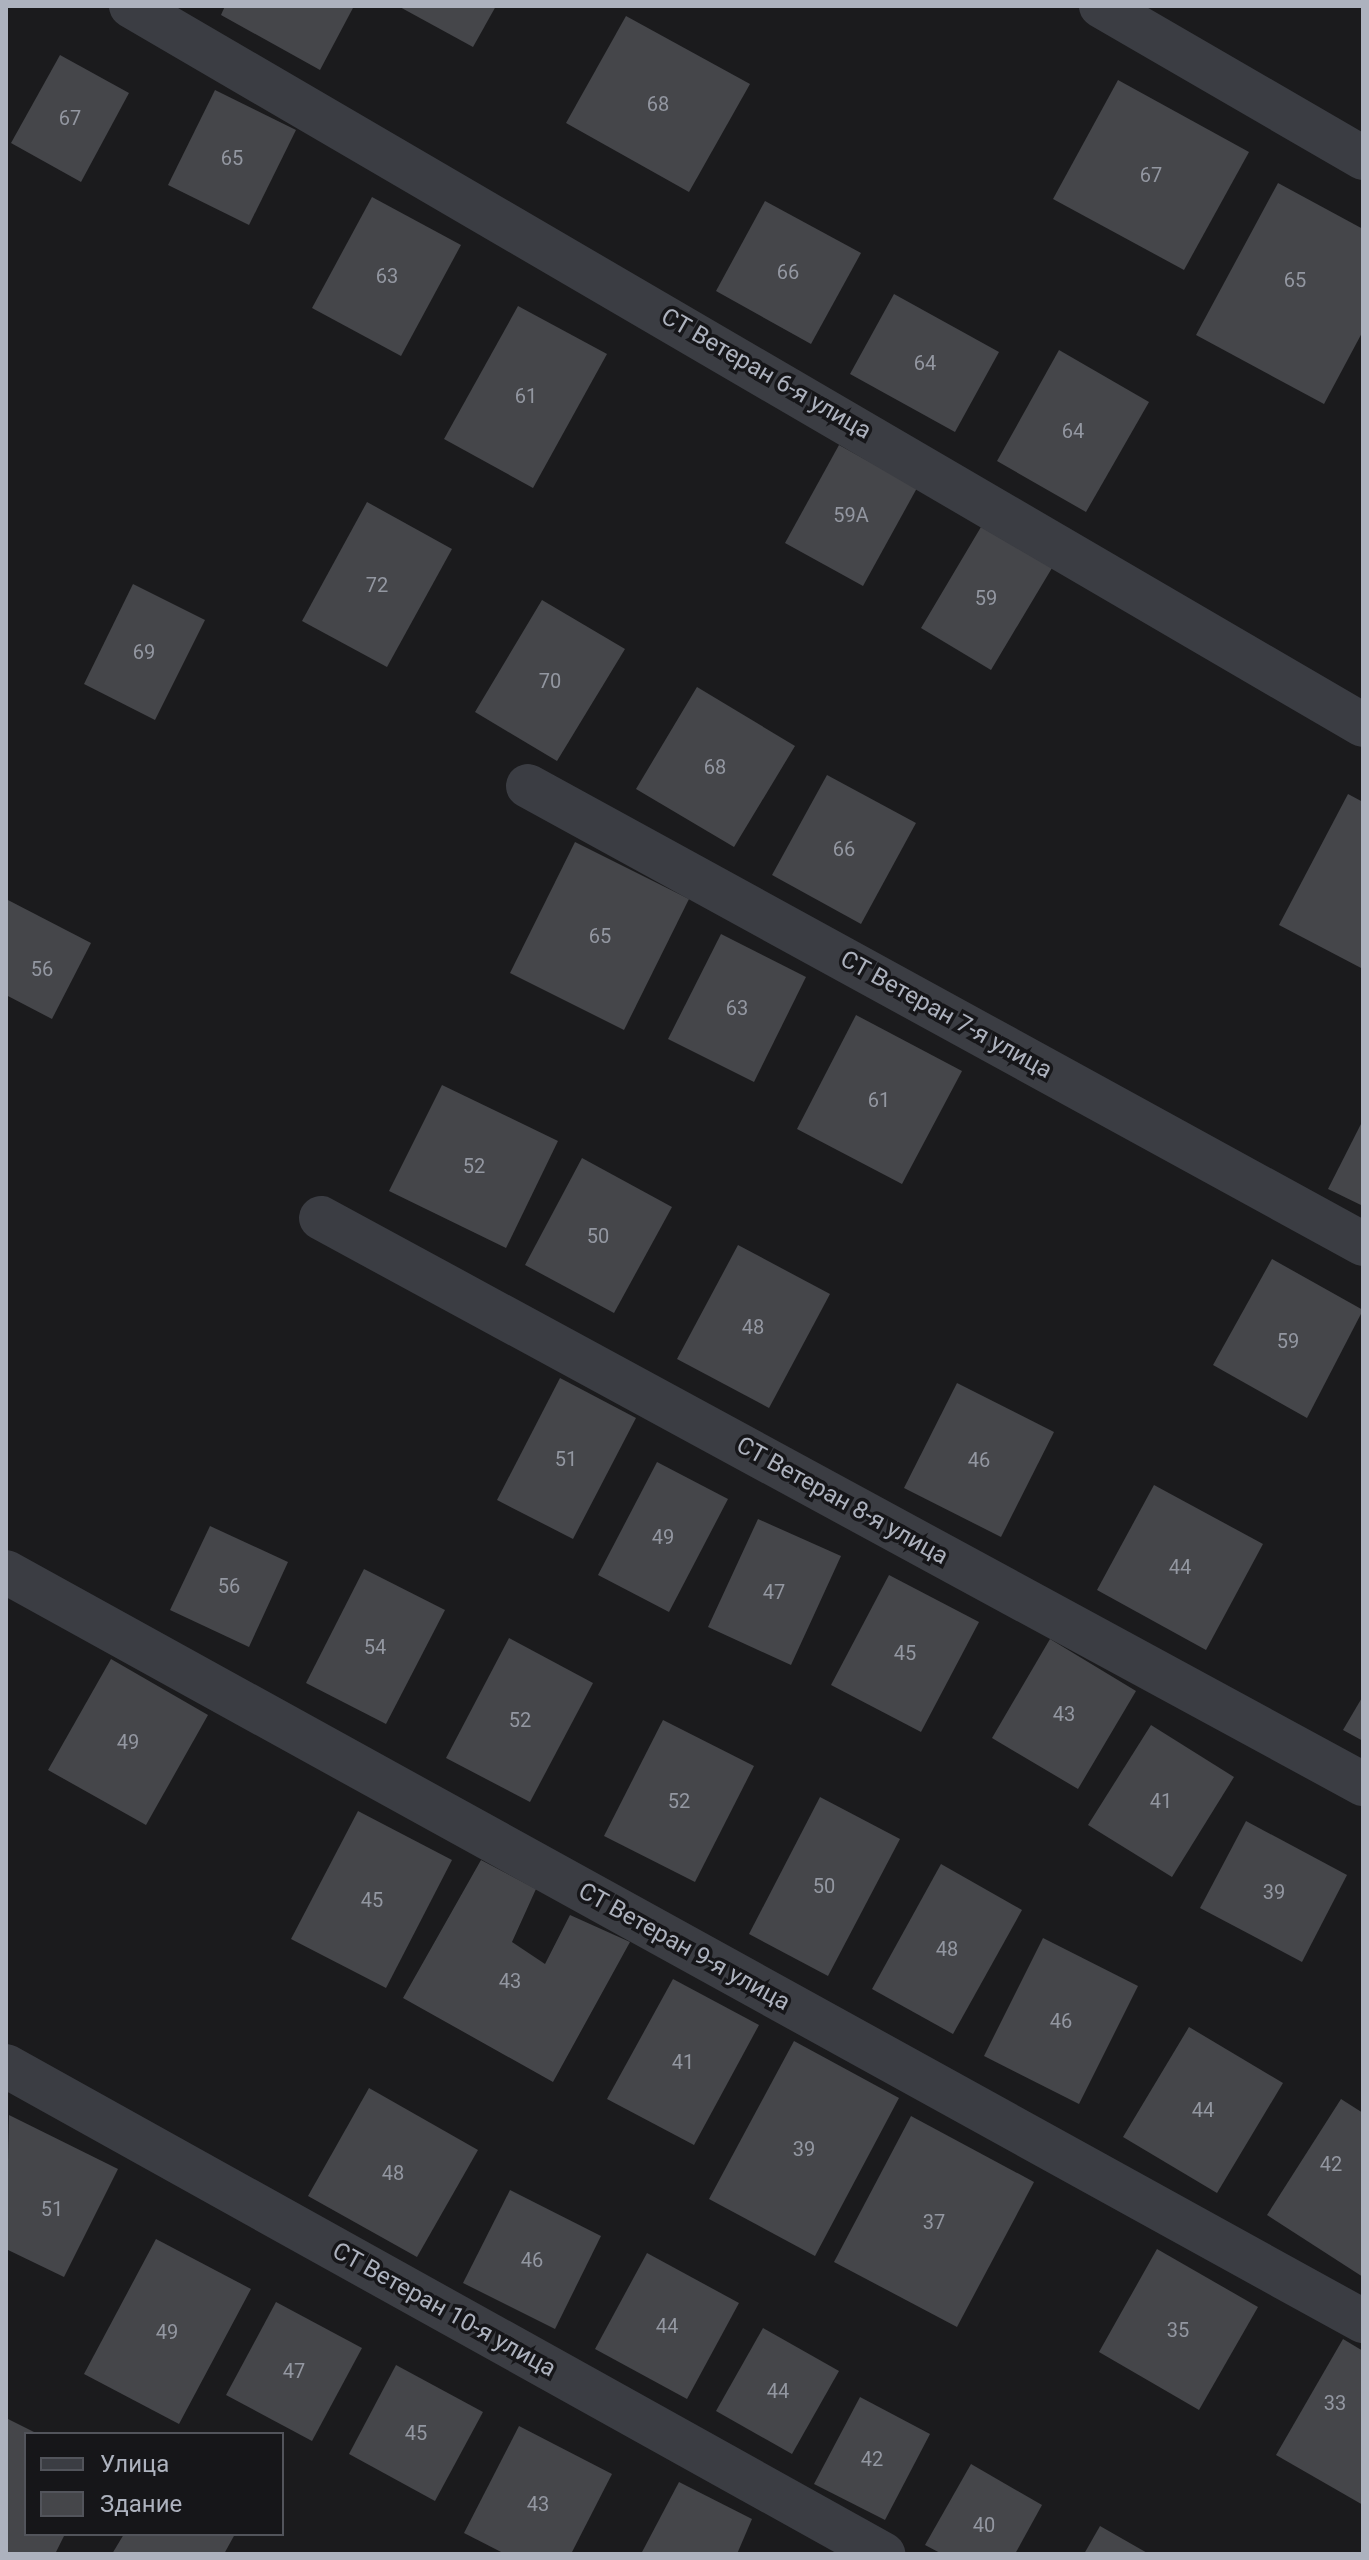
<!DOCTYPE html>
<html>
<head>
<meta charset="utf-8">
<style>
  body { margin:0 }
  #map { position:relative; width:1369px; height:2560px; overflow:hidden; background:#1b1b1d; font-family:Roboto,sans-serif }
  div>[style] { position:absolute }
  .building>* { inset:0; background:#45464a }
  .street>* { height:44px; margin:-22px; padding:0 22px; transform-origin:22px; border-radius:22px; background:#3b3d43 }
  span { translate:-50% -50%; white-space:nowrap; text-align:center; line-height:1.15; -webkit-text-stroke:7px #161619; paint-order:stroke }
  .number-label { font-size:20px; color:#9397a1 }
  .number-label span { -webkit-text-stroke-width:0 }
  .street-label { font-size:24px; color:#adb2be }
  .frame { position:absolute; inset:0; border:8px solid #adb2be; pointer-events:none }
  .legend { position:absolute; left:24px; top:2432px; width:260px; height:104px; box-sizing:border-box; background:#161619; border:2px solid #52545b; margin:0; padding:10px 14px; list-style:none; font-size:24px; color:#adb2be }
  .legend li { display:flex; align-items:center; gap:16px; height:40px }
  .legend b { width:40px; border:2px solid #52545b }
</style>
</head>
<body>
<div id="map">
  <div class="building">
    <i style="clip-path:polygon(225px 6px,354px 6px,320px 70px,221px 15px)"></i>
    <i style="clip-path:polygon(398px 6px,496px 6px,473px 47px)"></i>
    <i style="clip-path:polygon(626px 16px,750px 84px,689px 192px,566px 123px)"></i>
    <i style="clip-path:polygon(60px 55px,129px 93px,81px 182px,11px 143px)"></i>
    <i style="clip-path:polygon(1118px 80px,1249px 152px,1184px 270px,1053px 199px)"></i>
    <i style="clip-path:polygon(215px 90px,296px 130px,249px 225px,168px 185px)"></i>
    <i style="clip-path:polygon(1278px 183px,1363px 229px,1363px 331px,1324px 404px,1196px 335px)"></i>
    <i style="clip-path:polygon(372px 197px,461px 245px,401px 356px,312px 308px)"></i>
    <i style="clip-path:polygon(765px 201px,861px 253px,811px 344px,716px 291px)"></i>
    <i style="clip-path:polygon(894px 294px,999px 352px,955px 432px,850px 374px)"></i>
    <i style="clip-path:polygon(518px 306px,607px 354px,533px 488px,444px 439px)"></i>
    <i style="clip-path:polygon(1059px 350px,1149px 402px,1086px 512px,997px 461px)"></i>
    <i style="clip-path:polygon(839px 445px,917px 488px,863px 586px,785px 543px)"></i>
    <i style="clip-path:polygon(367px 502px,452px 549px,387px 667px,302px 621px)"></i>
    <i style="clip-path:polygon(981px 527px,1052px 568px,991px 670px,921px 628px)"></i>
    <i style="clip-path:polygon(133px 584px,205px 620px,155px 720px,84px 684px)"></i>
    <i style="clip-path:polygon(542px 600px,625px 649px,557px 761px,475px 712px)"></i>
    <i style="clip-path:polygon(697px 687px,795px 746px,734px 847px,636px 789px)"></i>
    <i style="clip-path:polygon(827px 775px,916px 823px,861px 924px,772px 875px)"></i>
    <i style="clip-path:polygon(1348px 794px,1363px 802px,1363px 969px,1279px 925px)"></i>
    <i style="clip-path:polygon(575px 842px,689px 899px,624px 1030px,510px 973px)"></i>
    <i style="clip-path:polygon(6px 899px,91px 943px,52px 1019px,6px 995px)"></i>
    <i style="clip-path:polygon(721px 934px,806px 977px,754px 1082px,668px 1039px)"></i>
    <i style="clip-path:polygon(856px 1015px,962px 1071px,902px 1184px,797px 1129px)"></i>
    <i style="clip-path:polygon(442px 1085px,558px 1141px,506px 1248px,389px 1191px)"></i>
    <i style="clip-path:polygon(1363px 1120px,1363px 1206px,1328px 1189px)"></i>
    <i style="clip-path:polygon(582px 1158px,672px 1207px,614px 1313px,525px 1265px)"></i>
    <i style="clip-path:polygon(738px 1245px,830px 1294px,769px 1408px,677px 1359px)"></i>
    <i style="clip-path:polygon(1272px 1259px,1363px 1310px,1307px 1418px,1213px 1365px)"></i>
    <i style="clip-path:polygon(560px 1378px,636px 1418px,573px 1539px,497px 1500px)"></i>
    <i style="clip-path:polygon(957px 1383px,1054px 1432px,1001px 1537px,904px 1488px)"></i>
    <i style="clip-path:polygon(657px 1462px,728px 1499px,669px 1612px,598px 1575px)"></i>
    <i style="clip-path:polygon(1154px 1485px,1263px 1544px,1206px 1650px,1097px 1590px)"></i>
    <i style="clip-path:polygon(758px 1519px,841px 1556px,791px 1665px,708px 1627px)"></i>
    <i style="clip-path:polygon(210px 1526px,288px 1562px,249px 1647px,170px 1610px)"></i>
    <i style="clip-path:polygon(364px 1569px,445px 1610px,386px 1724px,306px 1683px)"></i>
    <i style="clip-path:polygon(889px 1575px,979px 1622px,921px 1732px,831px 1685px)"></i>
    <i style="clip-path:polygon(509px 1638px,593px 1683px,530px 1802px,446px 1758px)"></i>
    <i style="clip-path:polygon(1050px 1639px,1136px 1691px,1078px 1789px,992px 1738px)"></i>
    <i style="clip-path:polygon(111px 1659px,208px 1715px,146px 1825px,48px 1770px)"></i>
    <i style="clip-path:polygon(1363px 1696px,1363px 1741px,1343px 1730px)"></i>
    <i style="clip-path:polygon(663px 1720px,754px 1766px,695px 1882px,604px 1836px)"></i>
    <i style="clip-path:polygon(1151px 1725px,1234px 1777px,1172px 1877px,1088px 1825px)"></i>
    <i style="clip-path:polygon(820px 1797px,900px 1839px,828px 1976px,749px 1934px)"></i>
    <i style="clip-path:polygon(358px 1811px,452px 1860px,386px 1988px,291px 1939px)"></i>
    <i style="clip-path:polygon(1246px 1821px,1347px 1875px,1302px 1962px,1200px 1908px)"></i>
    <i style="clip-path:polygon(481px 1860px,536px 1889px,512px 1942px,545px 1964px,570px 1915px,630px 1942px,553px 2082px,403px 1998px)"></i>
    <i style="clip-path:polygon(941px 1864px,1022px 1910px,953px 2034px,872px 1989px)"></i>
    <i style="clip-path:polygon(1043px 1938px,1138px 1986px,1079px 2104px,984px 2056px)"></i>
    <i style="clip-path:polygon(673px 1979px,759px 2025px,694px 2145px,607px 2099px)"></i>
    <i style="clip-path:polygon(1189px 2027px,1283px 2083px,1217px 2193px,1123px 2137px)"></i>
    <i style="clip-path:polygon(794px 2041px,899px 2098px,815px 2256px,709px 2199px)"></i>
    <i style="clip-path:polygon(369px 2088px,478px 2150px,417px 2257px,308px 2196px)"></i>
    <i style="clip-path:polygon(1341px 2099px,1363px 2113px,1363px 2277px,1267px 2215px)"></i>
    <i style="clip-path:polygon(9px 2115px,118px 2169px,64px 2277px,6px 2249px)"></i>
    <i style="clip-path:polygon(911px 2116px,1034px 2182px,957px 2327px,834px 2262px)"></i>
    <i style="clip-path:polygon(510px 2190px,601px 2236px,555px 2329px,463px 2283px)"></i>
    <i style="clip-path:polygon(156px 2239px,251px 2289px,179px 2424px,84px 2374px)"></i>
    <i style="clip-path:polygon(1157px 2249px,1258px 2307px,1199px 2410px,1099px 2352px)"></i>
    <i style="clip-path:polygon(647px 2253px,739px 2303px,687px 2399px,595px 2349px)"></i>
    <i style="clip-path:polygon(276px 2302px,362px 2348px,312px 2441px,226px 2395px)"></i>
    <i style="clip-path:polygon(763px 2328px,839px 2371px,792px 2454px,716px 2411px)"></i>
    <i style="clip-path:polygon(1343px 2339px,1363px 2351px,1363px 2505px,1276px 2455px)"></i>
    <i style="clip-path:polygon(396px 2365px,483px 2412px,435px 2501px,349px 2454px)"></i>
    <i style="clip-path:polygon(860px 2397px,930px 2434px,885px 2520px,814px 2484px)"></i>
    <i style="clip-path:polygon(6px 2418px,38px 2434px,26px 2434px,26px 2534px,65px 2534px,55px 2554px,6px 2554px)"></i>
    <i style="clip-path:polygon(519px 2426px,612px 2474px,571px 2554px,505px 2554px,464px 2533px)"></i>
    <i style="clip-path:polygon(971px 2464px,1042px 2505px,1015px 2554px,942px 2554px,925px 2545px)"></i>
    <i style="clip-path:polygon(679px 2482px,752px 2519px,737px 2554px,641px 2554px)"></i>
    <i style="clip-path:polygon(1100px 2526px,1149px 2554px,1084px 2554px)"></i>
    <i style="clip-path:polygon(124px 2534px,235px 2534px,224px 2554px,112px 2554px)"></i>
  </div>
  <div class="street">
    <i style="left:131px;top:6px;width:1426px;rotate:30.27deg"></i>
    <i style="left:1101px;top:6px;width:303px;rotate:30.1deg"></i>
    <i style="left:528px;top:786px;width:952px;rotate:28.74deg"></i>
    <i style="left:321px;top:1218px;width:1186px;rotate:28.51deg"></i>
    <i style="left:6px;top:1572px;width:1550px;rotate:28.9deg"></i>
    <i style="left:6px;top:2066px;width:1004px;rotate:29.09deg"></i>
  </div>
  <div class="number-label">
    <span style="left:658px;top:104px">68</span>
    <span style="left:70px;top:118px">67</span>
    <span style="left:232px;top:158px">65</span>
    <span style="left:1151px;top:175px">67</span>
    <span style="left:788px;top:272px">66</span>
    <span style="left:387px;top:276px">63</span>
    <span style="left:1295px;top:280px">65</span>
    <span style="left:925px;top:363px">64</span>
    <span style="left:526px;top:396px">61</span>
    <span style="left:1073px;top:431px">64</span>
    <span style="left:851px;top:515px">59А</span>
    <span style="left:377px;top:585px">72</span>
    <span style="left:986px;top:598px">59</span>
    <span style="left:144px;top:652px">69</span>
    <span style="left:550px;top:681px">70</span>
    <span style="left:715px;top:767px">68</span>
    <span style="left:844px;top:849px">66</span>
    <span style="left:600px;top:936px">65</span>
    <span style="left:42px;top:969px">56</span>
    <span style="left:737px;top:1008px">63</span>
    <span style="left:879px;top:1100px">61</span>
    <span style="left:474px;top:1166px">52</span>
    <span style="left:598px;top:1236px">50</span>
    <span style="left:753px;top:1327px">48</span>
    <span style="left:1288px;top:1341px">59</span>
    <span style="left:566px;top:1459px">51</span>
    <span style="left:979px;top:1460px">46</span>
    <span style="left:663px;top:1537px">49</span>
    <span style="left:1180px;top:1567px">44</span>
    <span style="left:229px;top:1586px">56</span>
    <span style="left:774px;top:1592px">47</span>
    <span style="left:375px;top:1647px">54</span>
    <span style="left:905px;top:1653px">45</span>
    <span style="left:1064px;top:1714px">43</span>
    <span style="left:520px;top:1720px">52</span>
    <span style="left:128px;top:1742px">49</span>
    <span style="left:679px;top:1801px">52</span>
    <span style="left:1161px;top:1801px">41</span>
    <span style="left:824px;top:1886px">50</span>
    <span style="left:1274px;top:1892px">39</span>
    <span style="left:372px;top:1900px">45</span>
    <span style="left:947px;top:1949px">48</span>
    <span style="left:510px;top:1981px">43</span>
    <span style="left:1061px;top:2021px">46</span>
    <span style="left:683px;top:2062px">41</span>
    <span style="left:1203px;top:2110px">44</span>
    <span style="left:804px;top:2149px">39</span>
    <span style="left:1331px;top:2164px">42</span>
    <span style="left:393px;top:2173px">48</span>
    <span style="left:52px;top:2209px">51</span>
    <span style="left:934px;top:2222px">37</span>
    <span style="left:532px;top:2260px">46</span>
    <span style="left:667px;top:2326px">44</span>
    <span style="left:1178px;top:2330px">35</span>
    <span style="left:167px;top:2332px">49</span>
    <span style="left:294px;top:2371px">47</span>
    <span style="left:778px;top:2391px">44</span>
    <span style="left:1335px;top:2403px">33</span>
    <span style="left:416px;top:2433px">45</span>
    <span style="left:872px;top:2459px">42</span>
    <span style="left:538px;top:2504px">43</span>
    <span style="left:984px;top:2525px">40</span>
  </div>
  <div class="street-label">
    <span style="left:766px;top:374px;rotate:30deg">СТ Ветеран 6-я улица</span>
    <span style="left:946px;top:1015px;rotate:29deg">СТ Ветеран 7-я улица</span>
    <span style="left:842px;top:1501px;rotate:29deg">СТ Ветеран 8-я улица</span>
    <span style="left:684px;top:1947px;rotate:29deg">СТ Ветеран 9-я улица</span>
    <span style="left:444px;top:2310px;rotate:29deg">СТ Ветеран 10-я улица</span>
  </div>
  <div class="frame"></div>
  <ul class="legend">
  <li><b style="height:10px;background:#3b3d43"></b>Улица</li>
  <li><b style="height:22px;background:#45464a"></b>Здание</li>
  </ul>
</div>
</body>
</html>
